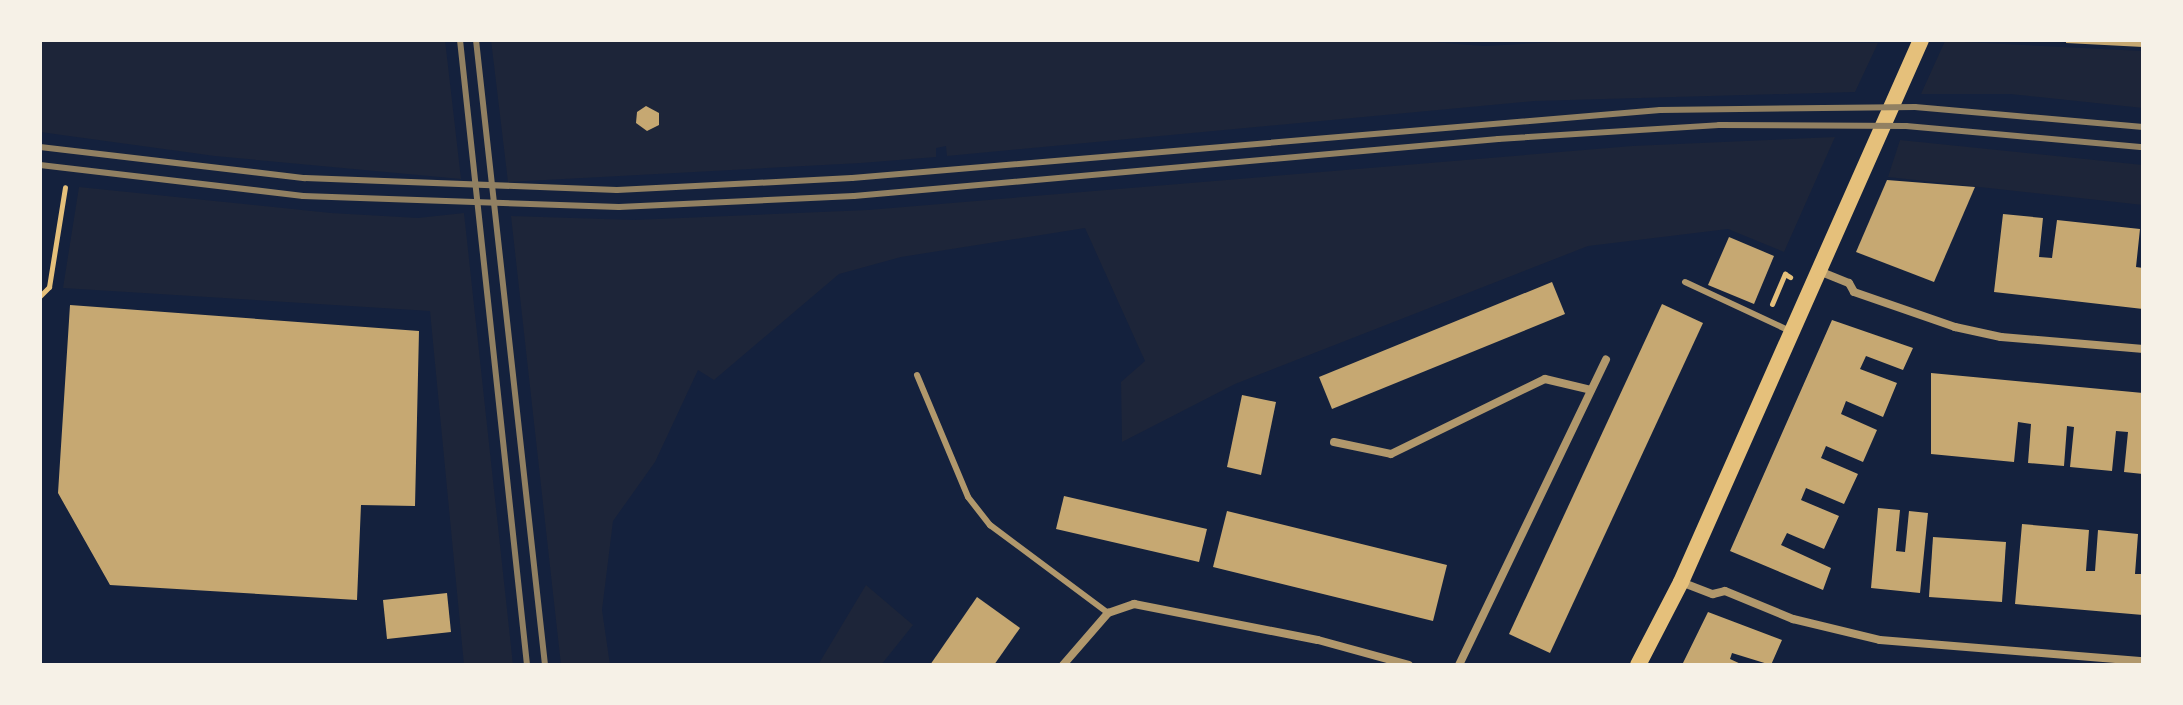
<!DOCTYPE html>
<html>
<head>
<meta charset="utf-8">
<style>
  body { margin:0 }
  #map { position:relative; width:2183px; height:705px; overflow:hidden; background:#14213d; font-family:"Sofia Sans Condensed",sans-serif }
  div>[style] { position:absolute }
  .green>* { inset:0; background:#1d2539 }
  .building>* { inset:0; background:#c6a872 }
  .path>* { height:5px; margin:-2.5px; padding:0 2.5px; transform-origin:2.5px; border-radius:2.5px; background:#e5c07b }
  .service>* { height:6px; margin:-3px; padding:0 3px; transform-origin:3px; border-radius:3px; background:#b1986c }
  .minor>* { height:8px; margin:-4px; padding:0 4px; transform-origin:4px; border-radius:4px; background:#b1986c }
  .secondary>* { height:16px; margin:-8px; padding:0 8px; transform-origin:8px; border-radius:8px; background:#e5c07b }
  .rail>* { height:6px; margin:-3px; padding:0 3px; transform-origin:3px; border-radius:3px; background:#918062 }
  span { translate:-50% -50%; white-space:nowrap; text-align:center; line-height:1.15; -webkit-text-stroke:7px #f6f1e7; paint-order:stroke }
  .frame { position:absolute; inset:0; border:42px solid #f6f1e7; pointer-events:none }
</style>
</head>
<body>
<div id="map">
  <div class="green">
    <i style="clip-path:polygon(40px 40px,445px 40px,461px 179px,215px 156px,40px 132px)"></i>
    <i style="clip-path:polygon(491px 40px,1404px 40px,1485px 46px,1595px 40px,1878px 43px,1855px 92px,1534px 101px,947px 156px,946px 146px,936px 148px,936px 157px,861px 163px,508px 182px)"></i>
    <i style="clip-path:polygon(1945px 41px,2143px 51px,2143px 108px,2010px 94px,1921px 94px)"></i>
    <i style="clip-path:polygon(1835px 137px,1784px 252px,1728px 229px,1588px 246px,1235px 384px,1122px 442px,1121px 382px,1145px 361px,1085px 228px,901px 257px,839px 274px,714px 380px,698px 370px,655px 462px,613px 521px,602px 610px,610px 665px,561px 665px,511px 216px,634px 220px,868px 210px,1632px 146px)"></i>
    <i style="clip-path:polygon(1900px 140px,2143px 165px,2143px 205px,1888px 177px)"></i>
    <i style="clip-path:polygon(79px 187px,331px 213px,418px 218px,464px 213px,513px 665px,464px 665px,430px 311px,63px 288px)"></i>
    <i style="clip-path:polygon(866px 585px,913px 625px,881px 665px,818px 665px)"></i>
  </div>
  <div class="building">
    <i style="clip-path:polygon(2066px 40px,2143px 40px,2143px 47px,2066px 43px)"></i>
    <i style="clip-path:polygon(646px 106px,659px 113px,659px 125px,647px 131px,636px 123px,637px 112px)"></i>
    <i style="clip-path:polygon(1887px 180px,1975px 187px,1934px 282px,1856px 252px)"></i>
    <i style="clip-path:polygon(2003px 214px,2043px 218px,2039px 257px,2052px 258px,2057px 220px,2140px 229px,2136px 267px,2143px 268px,2143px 309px,1994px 292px)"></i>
    <i style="clip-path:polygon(1729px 237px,1774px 256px,1754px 304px,1708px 285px)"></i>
    <i style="clip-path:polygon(1552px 282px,1565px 314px,1332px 409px,1319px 377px)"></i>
    <i style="clip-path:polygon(1662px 304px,1703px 323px,1550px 653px,1509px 634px)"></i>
    <i style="clip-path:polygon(70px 305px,419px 331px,415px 506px,361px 505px,357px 600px,110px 585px,58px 493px)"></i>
    <i style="clip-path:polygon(1832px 320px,1913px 348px,1903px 370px,1866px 356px,1860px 369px,1897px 383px,1883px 417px,1846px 401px,1841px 414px,1877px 430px,1863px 462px,1826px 446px,1821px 458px,1858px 474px,1844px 504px,1806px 488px,1801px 500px,1839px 516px,1824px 549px,1787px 533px,1781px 545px,1831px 568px,1823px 590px,1730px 551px)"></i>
    <i style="clip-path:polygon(1931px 373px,2143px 393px,2143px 474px,2124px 472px,2128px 432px,2116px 431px,2112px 471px,2070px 467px,2074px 427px,2067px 426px,2064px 466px,2028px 463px,2031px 424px,2018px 422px,2014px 462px,1931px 454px)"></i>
    <i style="clip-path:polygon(1242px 395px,1276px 402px,1261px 475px,1227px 467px)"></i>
    <i style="clip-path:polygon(1064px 496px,1207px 529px,1199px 562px,1056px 529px)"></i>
    <i style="clip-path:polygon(1878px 508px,1900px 510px,1896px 551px,1905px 552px,1909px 511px,1928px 513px,1920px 593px,1871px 588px)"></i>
    <i style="clip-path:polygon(1227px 511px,1447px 565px,1433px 621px,1213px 567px)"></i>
    <i style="clip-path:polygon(2022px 524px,2089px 530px,2086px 571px,2095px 571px,2098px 530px,2138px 534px,2135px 574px,2143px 574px,2143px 615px,2015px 604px)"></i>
    <i style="clip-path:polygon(1933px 537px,2006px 542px,2002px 602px,1929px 597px)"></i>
    <i style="clip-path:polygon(447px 593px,451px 632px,387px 639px,383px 600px)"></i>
    <i style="clip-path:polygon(977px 597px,1020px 628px,994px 665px,930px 665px)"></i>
    <i style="clip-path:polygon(1708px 612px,1782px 640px,1771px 665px,1732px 653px,1730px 659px,1743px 665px,1682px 665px)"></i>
  </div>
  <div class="path">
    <i style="left:40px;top:296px;width:13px;rotate:-45deg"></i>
    <i style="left:49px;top:287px;width:101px;rotate:-80.9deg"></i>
    <i style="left:1772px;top:304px;width:33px;rotate:-67deg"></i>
    <i style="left:1785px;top:274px;width:6px;rotate:31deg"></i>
  </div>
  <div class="service">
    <i style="left:1685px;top:282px;width:114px;rotate:25deg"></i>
    <i style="left:917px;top:375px;width:132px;rotate:67.3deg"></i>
    <i style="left:968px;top:497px;width:36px;rotate:52deg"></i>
    <i style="left:990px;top:525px;width:147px;rotate:36.7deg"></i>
  </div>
  <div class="minor">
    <i style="left:1819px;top:271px;width:32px;rotate:22deg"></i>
    <i style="left:1849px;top:283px;width:10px;rotate:61deg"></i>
    <i style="left:1854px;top:292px;width:107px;rotate:19.1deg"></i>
    <i style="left:1955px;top:327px;width:47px;rotate:12.3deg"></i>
    <i style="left:2001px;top:337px;width:143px;rotate:4.8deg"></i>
    <i style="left:1334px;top:442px;width:58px;rotate:11.9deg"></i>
    <i style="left:1391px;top:454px;width:171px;rotate:-26deg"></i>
    <i style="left:1545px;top:379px;width:47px;rotate:13.4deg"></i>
    <i style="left:1681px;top:582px;width:34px;rotate:21deg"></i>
    <i style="left:1713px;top:594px;width:12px;rotate:-14deg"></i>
    <i style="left:1725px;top:591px;width:74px;rotate:22.4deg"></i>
    <i style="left:1793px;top:619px;width:89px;rotate:13.6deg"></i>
    <i style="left:1880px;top:640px;width:264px;rotate:4.6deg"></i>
    <i style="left:1063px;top:665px;width:69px;rotate:-49.1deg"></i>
    <i style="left:1108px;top:613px;width:28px;rotate:-19deg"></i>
    <i style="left:1134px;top:604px;width:187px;rotate:11.1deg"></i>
    <i style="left:1318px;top:640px;width:94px;rotate:15.4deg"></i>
    <i style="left:1459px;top:665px;width:339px;rotate:-64.3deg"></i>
  </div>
  <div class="secondary">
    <i style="left:1638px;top:665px;width:93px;rotate:-62.6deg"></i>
    <i style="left:1681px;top:582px;width:593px;rotate:-66.12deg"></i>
  </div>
  <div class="rail">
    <i style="left:460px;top:40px;width:629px;rotate:83.88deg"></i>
    <i style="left:476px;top:40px;width:629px;rotate:83.7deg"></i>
    <i style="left:40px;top:147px;width:267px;rotate:6.7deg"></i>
    <i style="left:305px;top:178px;width:312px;rotate:2.2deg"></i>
    <i style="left:617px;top:190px;width:235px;rotate:-2.9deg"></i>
    <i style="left:852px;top:178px;width:811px;rotate:-4.81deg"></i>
    <i style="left:1660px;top:110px;width:255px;rotate:-0.7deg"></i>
    <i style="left:1915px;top:107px;width:229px;rotate:5deg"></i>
    <i style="left:40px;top:165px;width:265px;rotate:6.7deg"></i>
    <i style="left:303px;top:196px;width:316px;rotate:2deg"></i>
    <i style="left:619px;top:207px;width:235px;rotate:-2.7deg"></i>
    <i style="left:854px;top:196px;width:647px;rotate:-5.06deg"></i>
    <i style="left:1498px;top:139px;width:221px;rotate:-3.6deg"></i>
    <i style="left:1719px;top:125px;width:187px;rotate:0.3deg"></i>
    <i style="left:1906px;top:126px;width:238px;rotate:5.1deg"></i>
  </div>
  <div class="frame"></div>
</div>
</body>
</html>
